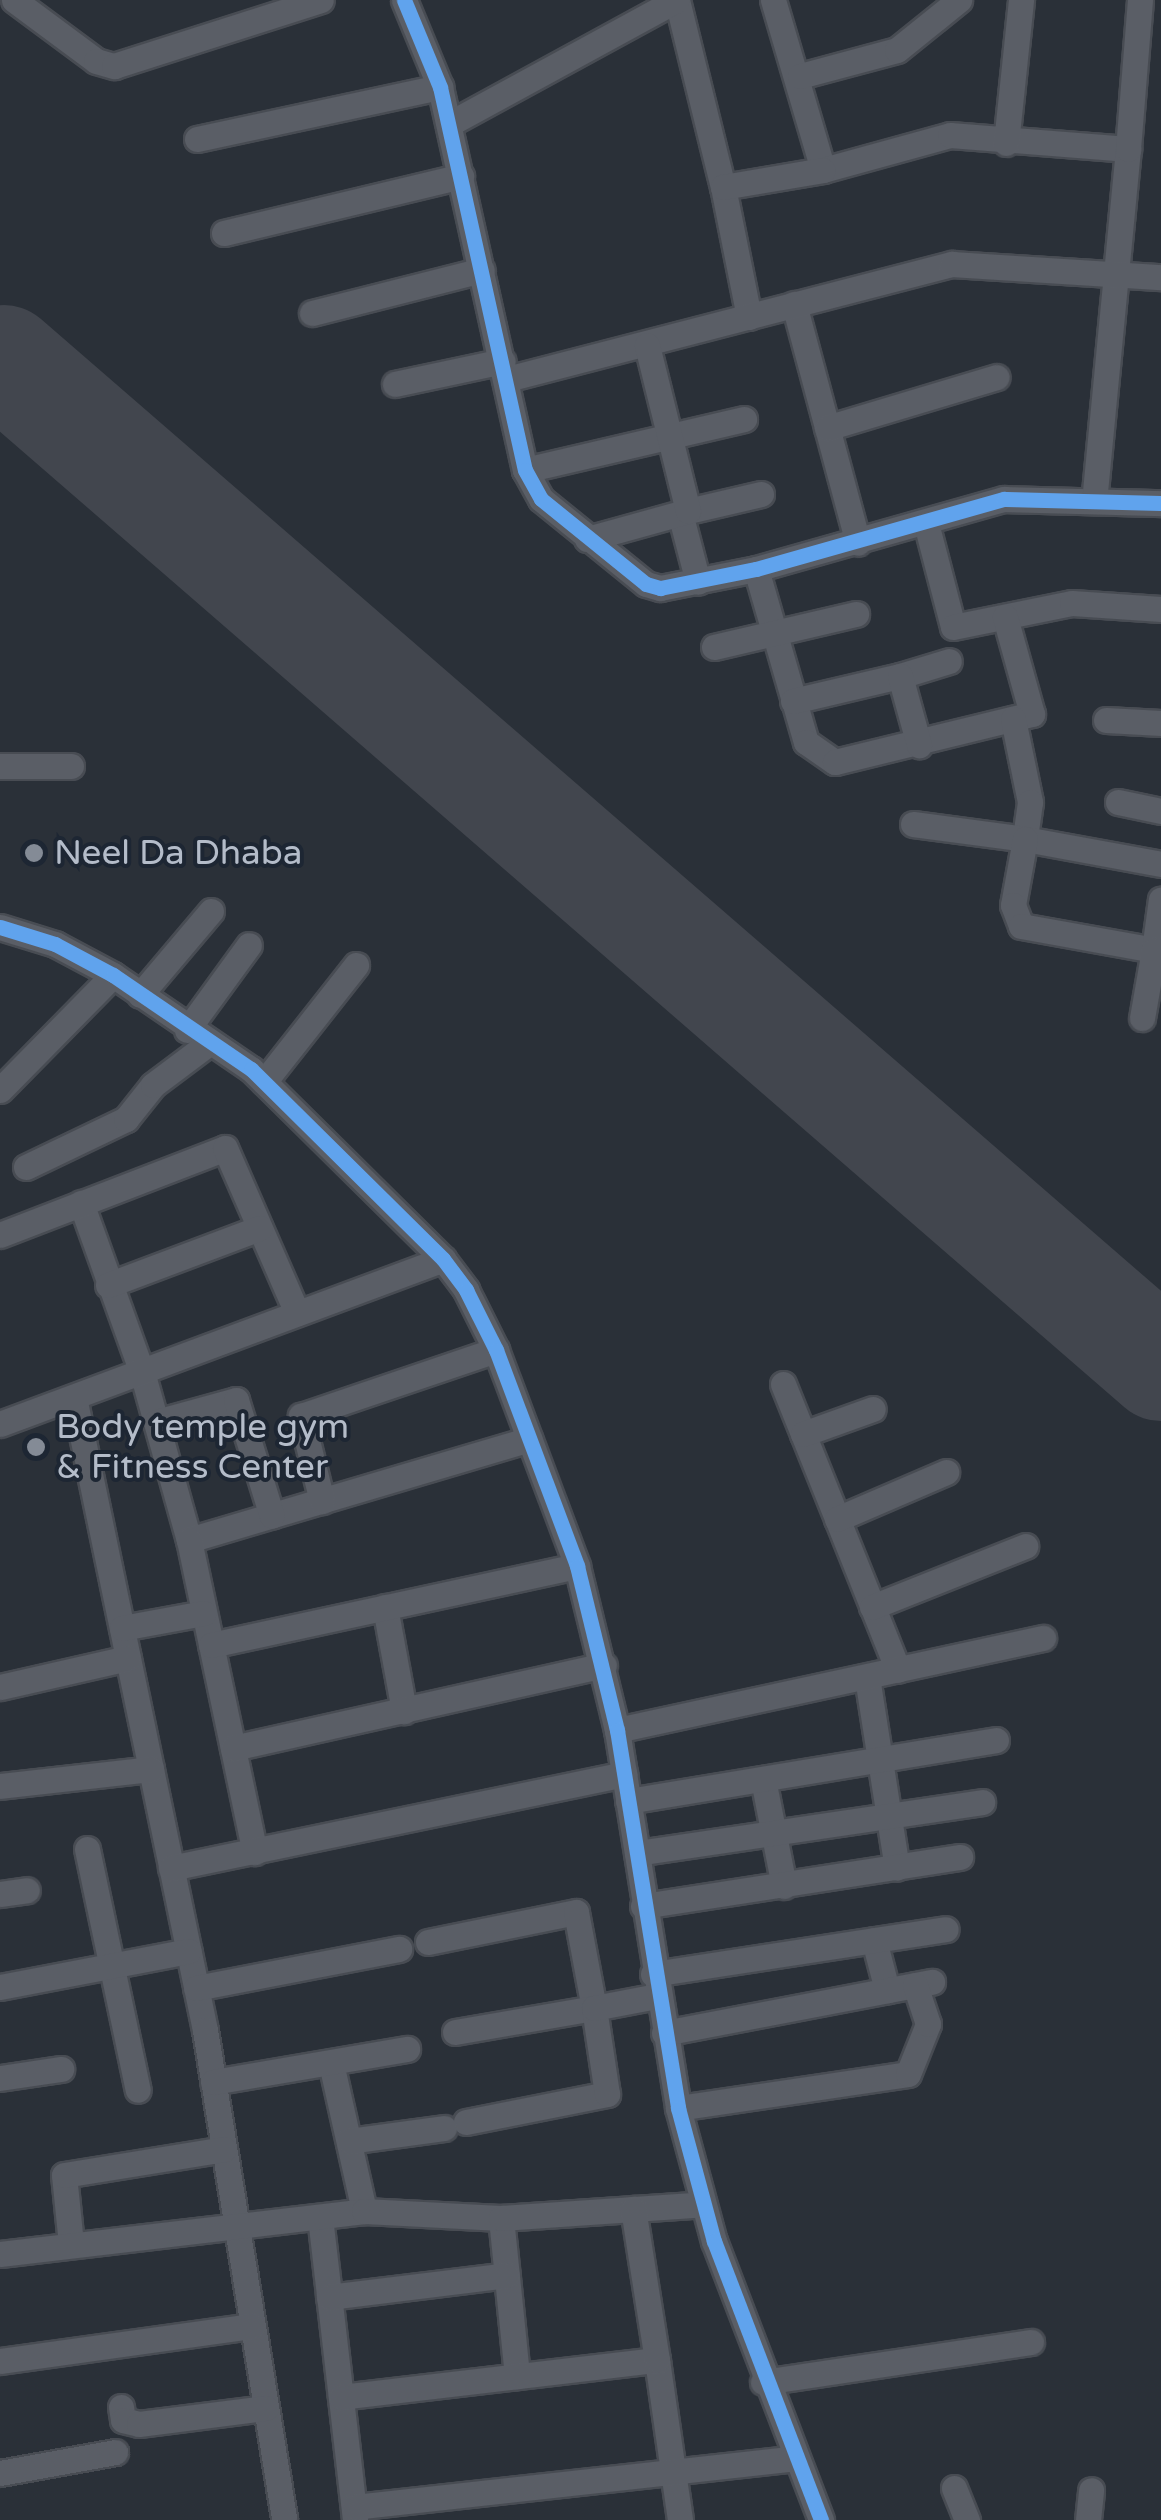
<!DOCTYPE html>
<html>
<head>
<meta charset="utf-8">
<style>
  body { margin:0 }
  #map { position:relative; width:1161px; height:2520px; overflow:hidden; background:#2a3038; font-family:"Varela Round",sans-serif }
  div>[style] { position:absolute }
  .taxiway>* { height:45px; margin:-22.5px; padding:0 22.5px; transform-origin:22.5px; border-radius:22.5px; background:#42464e }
  .runway>* { height:112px; margin:-56px; padding:0 56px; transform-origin:56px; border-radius:56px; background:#42464e }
  .roads { filter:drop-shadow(2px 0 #484c53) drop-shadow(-2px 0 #484c53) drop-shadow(0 2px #484c53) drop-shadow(0 -2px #484c53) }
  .minor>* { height:25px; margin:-12.5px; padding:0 12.5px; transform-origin:12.5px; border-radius:12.5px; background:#5a5e66 }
  .cycleway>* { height:15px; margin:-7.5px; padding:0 7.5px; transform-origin:7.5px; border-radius:7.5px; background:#60a3ed }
  .dots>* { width:28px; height:28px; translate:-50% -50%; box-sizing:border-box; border:5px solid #1d2633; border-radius:50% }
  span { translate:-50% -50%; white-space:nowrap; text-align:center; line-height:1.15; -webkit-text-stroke:8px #1d2633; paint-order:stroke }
  .poi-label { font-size:35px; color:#b4bcc9 }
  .left { translate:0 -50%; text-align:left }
</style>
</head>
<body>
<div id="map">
  <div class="taxiway">
    <i style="left:0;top:379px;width:28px;rotate:6deg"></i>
  </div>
  <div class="runway">
    <i style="left:4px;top:361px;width:1532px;rotate:40.95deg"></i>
  </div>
  <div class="roads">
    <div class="minor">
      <i style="left:14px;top:0;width:102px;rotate:36.6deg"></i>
      <i style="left:96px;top:61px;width:19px;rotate:16deg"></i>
      <i style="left:114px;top:66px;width:217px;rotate:-17.7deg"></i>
      <i style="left:404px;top:0;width:94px;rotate:67.5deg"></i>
      <i style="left:440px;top:87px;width:392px;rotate:77.5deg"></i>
      <i style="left:525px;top:470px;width:33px;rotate:61deg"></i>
      <i style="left:541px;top:499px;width:135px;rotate:39deg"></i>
      <i style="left:646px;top:584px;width:15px;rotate:16deg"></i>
      <i style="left:660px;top:588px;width:98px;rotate:-11.2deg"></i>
      <i style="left:756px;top:569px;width:258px;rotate:-15.8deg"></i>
      <i style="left:1004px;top:499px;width:157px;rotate:1.5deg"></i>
      <i style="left:677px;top:0;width:193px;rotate:76.2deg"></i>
      <i style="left:773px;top:0;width:177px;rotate:73.6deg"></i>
      <i style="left:823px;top:170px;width:132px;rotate:-15.4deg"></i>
      <i style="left:950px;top:135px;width:179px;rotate:4.5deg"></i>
      <i style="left:1128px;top:149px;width:352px;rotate:95.5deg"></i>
      <i style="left:800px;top:76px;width:100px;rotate:-15deg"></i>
      <i style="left:897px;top:50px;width:80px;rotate:-38.9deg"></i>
      <i style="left:449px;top:124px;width:259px;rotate:-28.6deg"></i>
      <i style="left:197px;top:139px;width:249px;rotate:-12.1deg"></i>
      <i style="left:1006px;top:143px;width:144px;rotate:-84deg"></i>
      <i style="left:1128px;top:149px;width:149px;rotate:-85.4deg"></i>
      <i style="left:224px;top:233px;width:244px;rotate:-13.5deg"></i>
      <i style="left:794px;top:304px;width:247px;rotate:75deg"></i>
      <i style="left:312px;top:313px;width:175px;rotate:-14.2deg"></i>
      <i style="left:749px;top:317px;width:133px;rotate:-101.3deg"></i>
      <i style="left:723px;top:187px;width:101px;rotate:-9.6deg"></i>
      <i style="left:507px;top:379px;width:460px;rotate:-14.5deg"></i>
      <i style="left:952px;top:264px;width:209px;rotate:3.6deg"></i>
      <i style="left:395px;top:384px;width:110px;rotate:-12deg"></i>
      <i style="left:827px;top:428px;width:177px;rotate:-16.7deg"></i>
      <i style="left:525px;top:470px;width:225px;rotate:-13.1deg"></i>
      <i style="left:688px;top:511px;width:75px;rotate:-13.1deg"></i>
      <i style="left:680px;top:513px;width:71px;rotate:75.4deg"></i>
      <i style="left:926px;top:523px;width:107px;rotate:75.4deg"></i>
      <i style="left:953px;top:627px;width:121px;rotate:-11.4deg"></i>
      <i style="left:1072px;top:603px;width:89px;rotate:3.9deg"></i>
      <i style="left:587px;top:539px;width:105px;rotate:-15.5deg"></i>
      <i style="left:688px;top:511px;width:171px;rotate:-103.9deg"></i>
      <i style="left:756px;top:569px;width:180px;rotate:73.9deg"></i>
      <i style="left:806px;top:742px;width:35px;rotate:35deg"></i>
      <i style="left:835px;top:762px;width:203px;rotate:-13.7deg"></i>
      <i style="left:1032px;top:714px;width:101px;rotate:-105.6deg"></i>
      <i style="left:714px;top:647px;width:146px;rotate:-13.1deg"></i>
      <i style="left:900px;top:676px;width:51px;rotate:-17deg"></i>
      <i style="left:793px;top:701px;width:110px;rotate:-13.2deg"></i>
      <i style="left:900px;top:676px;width:72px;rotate:74.6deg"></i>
      <i style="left:1013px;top:719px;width:85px;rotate:78.4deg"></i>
      <i style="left:1030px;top:802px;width:37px;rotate:98deg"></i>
      <i style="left:1025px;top:839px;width:138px;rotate:10.4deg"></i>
      <i style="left:1106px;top:720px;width:55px;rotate:3.1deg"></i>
      <i style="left:0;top:766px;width:71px"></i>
      <i style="left:1118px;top:802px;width:44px;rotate:11.8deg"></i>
      <i style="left:913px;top:824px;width:113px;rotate:7.6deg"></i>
      <i style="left:1025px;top:839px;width:67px;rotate:100.3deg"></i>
      <i style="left:1013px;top:905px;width:22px;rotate:69deg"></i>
      <i style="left:1021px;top:926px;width:135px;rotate:10.2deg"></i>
      <i style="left:1154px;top:950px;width:51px;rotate:-82.2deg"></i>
      <i style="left:0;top:927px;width:58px;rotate:17.2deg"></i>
      <i style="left:55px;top:944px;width:66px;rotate:28.1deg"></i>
      <i style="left:113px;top:975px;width:167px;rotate:34.3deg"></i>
      <i style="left:251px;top:1069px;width:270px;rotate:44.7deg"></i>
      <i style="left:443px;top:1259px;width:39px;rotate:53deg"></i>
      <i style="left:466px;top:1290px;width:67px;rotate:63.4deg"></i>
      <i style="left:496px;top:1350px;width:231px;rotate:69.4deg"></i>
      <i style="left:577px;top:1566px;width:169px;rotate:76.3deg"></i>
      <i style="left:617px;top:1730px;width:383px;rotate:80.8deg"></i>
      <i style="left:678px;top:2108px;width:138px;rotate:74.9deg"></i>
      <i style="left:714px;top:2241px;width:299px;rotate:69deg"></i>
      <i style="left:140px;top:995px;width:110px;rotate:-49.8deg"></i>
      <i style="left:1142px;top:1018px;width:69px;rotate:-80deg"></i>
      <i style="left:187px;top:1030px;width:105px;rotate:-53.9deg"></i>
      <i style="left:264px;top:1082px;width:149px;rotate:-51.8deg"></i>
      <i style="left:0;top:1090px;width:161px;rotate:-45.5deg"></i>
      <i style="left:26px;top:1167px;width:111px;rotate:-25.6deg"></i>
      <i style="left:126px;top:1119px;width:43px;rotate:-51.5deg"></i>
      <i style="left:153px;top:1085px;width:70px;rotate:-36.9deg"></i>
      <i style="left:81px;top:1203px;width:180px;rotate:70.2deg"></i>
      <i style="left:142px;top:1372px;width:174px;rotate:74.4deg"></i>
      <i style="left:189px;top:1540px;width:355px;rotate:-16.5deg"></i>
      <i style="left:0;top:1235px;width:241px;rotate:-21.1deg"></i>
      <i style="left:225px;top:1148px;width:180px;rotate:66.4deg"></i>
      <i style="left:108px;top:1285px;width:162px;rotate:-20.6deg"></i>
      <i style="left:783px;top:1384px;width:308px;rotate:68.1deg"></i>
      <i style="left:74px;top:1397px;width:646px;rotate:78.31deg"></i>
      <i style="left:205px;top:2030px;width:496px;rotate:80.8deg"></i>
      <i style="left:156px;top:1422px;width:83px;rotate:-15.4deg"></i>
      <i style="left:236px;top:1400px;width:121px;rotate:72.8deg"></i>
      <i style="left:0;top:1424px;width:473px;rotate:-20.4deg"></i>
      <i style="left:803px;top:1434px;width:74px;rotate:-19.7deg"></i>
      <i style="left:322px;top:1501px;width:88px;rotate:-103.9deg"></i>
      <i style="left:301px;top:1416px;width:206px;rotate:-18.7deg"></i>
      <i style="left:837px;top:1519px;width:119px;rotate:-23.3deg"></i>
      <i style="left:189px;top:1540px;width:319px;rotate:78.1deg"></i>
      <i style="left:385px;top:1607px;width:106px;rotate:79.6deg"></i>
      <i style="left:872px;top:1607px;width:165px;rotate:-21.7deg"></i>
      <i style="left:122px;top:1628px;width:83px;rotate:-10.4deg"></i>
      <i style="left:211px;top:1645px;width:374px;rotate:-12.2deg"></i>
      <i style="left:867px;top:1677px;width:193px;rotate:81.1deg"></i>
      <i style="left:0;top:1687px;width:131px;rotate:-12.8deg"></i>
      <i style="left:617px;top:1730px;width:436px;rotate:-12.2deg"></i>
      <i style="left:233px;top:1748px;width:380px;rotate:-12.6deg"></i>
      <i style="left:763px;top:1779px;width:109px;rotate:78.9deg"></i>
      <i style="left:0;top:1786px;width:152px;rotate:-6.4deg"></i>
      <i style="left:628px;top:1801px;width:373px;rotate:-9.4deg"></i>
      <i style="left:87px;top:1849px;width:246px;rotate:78.1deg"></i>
      <i style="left:637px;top:1853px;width:349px;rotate:-8.4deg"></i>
      <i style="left:171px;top:1868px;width:463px;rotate:-11.7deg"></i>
      <i style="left:0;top:1894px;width:27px;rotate:-8deg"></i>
      <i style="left:643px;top:1906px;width:321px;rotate:-8.8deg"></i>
      <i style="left:874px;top:1940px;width:52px;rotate:75.4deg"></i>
      <i style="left:428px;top:1942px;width:151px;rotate:-11.5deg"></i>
      <i style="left:576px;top:1912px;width:98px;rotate:79.4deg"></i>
      <i style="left:594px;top:2008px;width:141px;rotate:170.2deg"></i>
      <i style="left:653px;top:1974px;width:296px;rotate:-8.7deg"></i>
      <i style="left:0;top:1987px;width:192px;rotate:-10.8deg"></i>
      <i style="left:196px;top:1988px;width:207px;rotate:-10.9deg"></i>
      <i style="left:664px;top:2033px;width:273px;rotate:-10.8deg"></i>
      <i style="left:331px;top:2063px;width:152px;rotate:77.4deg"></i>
      <i style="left:0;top:2078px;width:62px;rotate:-8.4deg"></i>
      <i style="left:213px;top:2082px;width:197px;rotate:-9.7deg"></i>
      <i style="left:678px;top:2108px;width:232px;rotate:-8.4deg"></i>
      <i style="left:908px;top:2074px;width:54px;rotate:-68.2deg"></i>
      <i style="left:928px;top:2024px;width:41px;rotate:-108.4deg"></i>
      <i style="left:466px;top:2122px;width:144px;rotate:-11.2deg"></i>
      <i style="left:607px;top:2094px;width:87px;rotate:-98.6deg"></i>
      <i style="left:594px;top:2008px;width:64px;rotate:-10.8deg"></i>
      <i style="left:349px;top:2141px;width:96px;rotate:-7.8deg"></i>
      <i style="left:320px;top:2217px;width:305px;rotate:83.4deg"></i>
      <i style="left:501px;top:2218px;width:159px;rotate:84.2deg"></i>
      <i style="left:71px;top:2244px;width:69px;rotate:-95.8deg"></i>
      <i style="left:64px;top:2175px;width:162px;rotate:-9.2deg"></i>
      <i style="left:0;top:2254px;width:367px;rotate:-6.7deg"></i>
      <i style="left:364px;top:2211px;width:137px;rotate:2.9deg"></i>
      <i style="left:501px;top:2218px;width:203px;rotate:-3.9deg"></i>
      <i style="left:329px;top:2297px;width:179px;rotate:-7deg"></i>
      <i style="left:657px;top:2360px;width:162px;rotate:81.8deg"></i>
      <i style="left:0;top:2361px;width:255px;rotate:-7.9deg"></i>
      <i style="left:763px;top:2382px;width:271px;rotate:-8.5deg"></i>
      <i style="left:341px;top:2397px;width:318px;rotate:-6.7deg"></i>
      <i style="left:657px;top:2360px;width:153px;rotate:-99deg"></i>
      <i style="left:121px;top:2407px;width:13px;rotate:81deg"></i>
      <i style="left:123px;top:2420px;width:16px;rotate:14deg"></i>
      <i style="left:139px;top:2424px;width:128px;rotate:-7.2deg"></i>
      <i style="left:0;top:2473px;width:117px;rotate:-10.3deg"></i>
      <i style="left:954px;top:2488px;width:35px;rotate:68deg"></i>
      <i style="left:354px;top:2507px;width:444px;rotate:-6.3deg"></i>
      <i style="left:1088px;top:2520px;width:30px;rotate:-84deg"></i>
    </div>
  </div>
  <div class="cycleway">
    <i style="left:404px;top:0;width:94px;rotate:67.5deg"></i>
    <i style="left:440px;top:87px;width:392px;rotate:77.5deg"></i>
    <i style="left:525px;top:470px;width:33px;rotate:61deg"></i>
    <i style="left:541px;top:499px;width:135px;rotate:39deg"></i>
    <i style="left:646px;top:584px;width:15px;rotate:16deg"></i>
    <i style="left:660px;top:588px;width:98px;rotate:-11.2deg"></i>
    <i style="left:756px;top:569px;width:258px;rotate:-15.8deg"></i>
    <i style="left:1004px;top:499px;width:157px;rotate:1.5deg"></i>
    <i style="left:0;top:927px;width:58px;rotate:17.2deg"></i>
    <i style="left:55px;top:944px;width:66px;rotate:28.1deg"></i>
    <i style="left:113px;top:975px;width:167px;rotate:34.3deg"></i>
    <i style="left:251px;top:1069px;width:270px;rotate:44.7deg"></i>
    <i style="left:443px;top:1259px;width:39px;rotate:53deg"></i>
    <i style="left:466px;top:1290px;width:67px;rotate:63.4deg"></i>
    <i style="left:496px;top:1350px;width:231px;rotate:69.4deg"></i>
    <i style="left:577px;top:1566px;width:169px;rotate:76.3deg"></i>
    <i style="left:617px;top:1730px;width:383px;rotate:80.8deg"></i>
    <i style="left:678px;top:2108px;width:138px;rotate:74.9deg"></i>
    <i style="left:714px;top:2241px;width:299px;rotate:69deg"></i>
  </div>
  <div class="dots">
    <i style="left:34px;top:853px;background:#848b96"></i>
    <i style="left:36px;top:1447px;background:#848b96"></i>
  </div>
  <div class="poi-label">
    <span class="left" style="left:54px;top:853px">Neel Da Dhaba</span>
    <span class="left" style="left:56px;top:1447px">Body temple gym<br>&amp; Fitness Center</span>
  </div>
</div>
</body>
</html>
